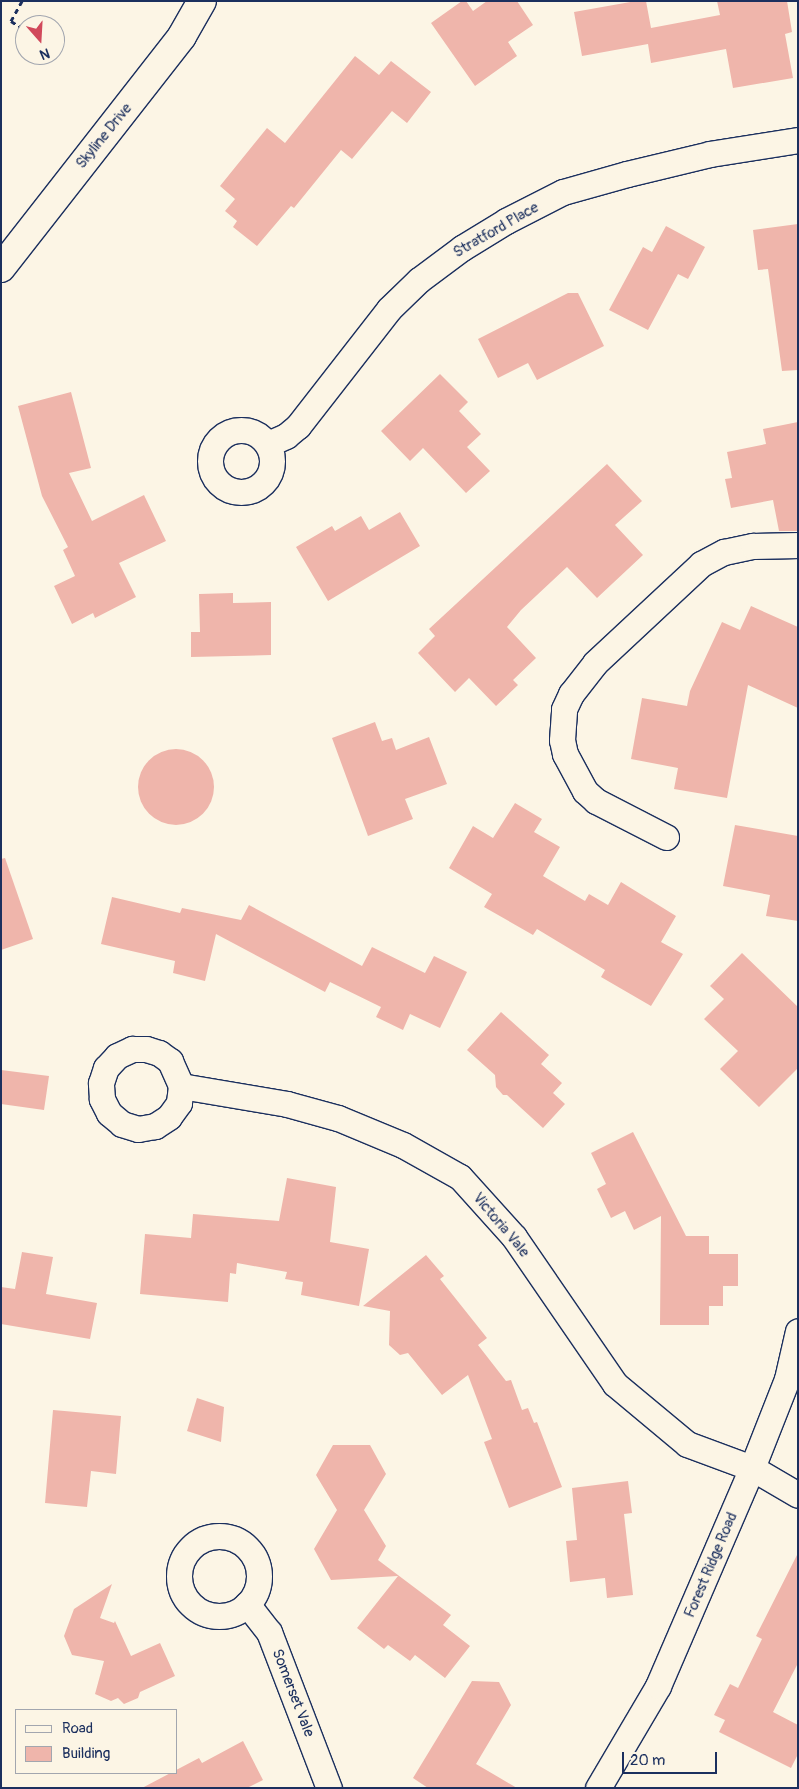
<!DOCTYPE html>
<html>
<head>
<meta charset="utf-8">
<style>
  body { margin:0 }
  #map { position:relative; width:799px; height:1789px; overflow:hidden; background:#fcf5e5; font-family:Pangolin,sans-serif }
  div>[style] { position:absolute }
  .building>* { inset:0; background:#efb5ab }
  .round { border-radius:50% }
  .path>* { height:3px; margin-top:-1.5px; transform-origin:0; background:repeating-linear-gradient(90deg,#1b2f5e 0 5px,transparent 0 9px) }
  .roads { filter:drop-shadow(1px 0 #1b2f5e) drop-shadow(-1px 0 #1b2f5e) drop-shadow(0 1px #1b2f5e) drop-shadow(0 -1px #1b2f5e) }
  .minor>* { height:25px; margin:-12.5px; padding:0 12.5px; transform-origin:12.5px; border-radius:12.5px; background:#fcf5e5 }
  .minor>.ring { margin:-12.5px; padding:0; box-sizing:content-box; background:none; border:25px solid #fcf5e5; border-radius:50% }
  .tertiary>* { height:28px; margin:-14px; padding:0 14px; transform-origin:14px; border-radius:14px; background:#fcf5e5 }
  span { translate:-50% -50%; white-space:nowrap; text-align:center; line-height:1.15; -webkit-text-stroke:5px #fcf5e5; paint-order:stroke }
  .street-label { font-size:15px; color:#1b2f5e }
  .frame { position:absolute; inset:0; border:2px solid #1b2f5e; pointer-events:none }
  .legend { position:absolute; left:15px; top:1709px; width:162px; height:65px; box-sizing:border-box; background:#fcf5e5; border:1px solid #a2a6af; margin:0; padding:6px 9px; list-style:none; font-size:15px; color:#1b2f5e }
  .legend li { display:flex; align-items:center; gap:10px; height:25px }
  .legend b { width:25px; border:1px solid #a2a6af }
  .north { position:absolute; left:15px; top:15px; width:50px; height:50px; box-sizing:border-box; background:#fcf5e5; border:1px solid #a2a6af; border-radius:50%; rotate:161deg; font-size:14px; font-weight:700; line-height:20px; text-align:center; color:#1b2f5e }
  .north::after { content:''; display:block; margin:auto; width:18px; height:22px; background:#d1495b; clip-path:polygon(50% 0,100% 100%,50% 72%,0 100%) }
  .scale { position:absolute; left:622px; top:1752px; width:95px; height:22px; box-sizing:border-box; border:2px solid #1b2f5e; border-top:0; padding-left:6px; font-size:15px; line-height:18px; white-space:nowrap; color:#1b2f5e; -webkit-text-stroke:4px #fcf5e5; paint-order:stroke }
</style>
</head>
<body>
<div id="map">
  <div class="building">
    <i style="clip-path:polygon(462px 1px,466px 1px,473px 11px,487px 1px,517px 1px,533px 25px,508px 42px,517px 56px,475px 86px,431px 23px)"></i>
    <i style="clip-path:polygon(636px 1px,646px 1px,651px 28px,720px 15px,717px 1px,787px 1px,792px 32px,785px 34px,793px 78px,733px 88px,726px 49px,651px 63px,648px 44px,582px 56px,574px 12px)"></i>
    <i style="clip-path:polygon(355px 56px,379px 75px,391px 61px,431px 92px,407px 123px,392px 111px,352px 159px,341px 150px,294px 208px,291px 206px,257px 246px,233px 227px,237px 221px,225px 211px,235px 199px,220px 186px,267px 128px,285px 143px)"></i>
    <i style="clip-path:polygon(798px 224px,798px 370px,782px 371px,768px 269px,758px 270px,753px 230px)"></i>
    <i style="clip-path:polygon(666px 226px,705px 247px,688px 279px,678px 274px,648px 330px,609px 310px,643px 247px,652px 252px)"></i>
    <i style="clip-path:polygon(568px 293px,578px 293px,604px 346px,537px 380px,528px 363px,498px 378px,478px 339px)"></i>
    <i style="clip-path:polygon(440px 374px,468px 402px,459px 411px,481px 434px,467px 447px,490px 471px,466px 493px,423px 448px,410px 461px,381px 431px)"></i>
    <i style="clip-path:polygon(71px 392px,91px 468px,69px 473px,92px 521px,144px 495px,166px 541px,119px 563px,136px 597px,95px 618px,93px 613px,72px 624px,54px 586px,75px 576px,63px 550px,68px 547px,42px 496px,18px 406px)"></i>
    <i style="clip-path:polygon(798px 422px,798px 531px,779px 531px,773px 500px,731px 508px,725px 479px,732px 478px,727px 452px,766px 444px,763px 429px)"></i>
    <i style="clip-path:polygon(607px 464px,642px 501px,615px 525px,643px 555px,597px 598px,567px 567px,521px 610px,507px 627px,536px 658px,513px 680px,518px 685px,496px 706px,469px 678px,455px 692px,418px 653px,435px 636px,429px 629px)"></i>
    <i style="clip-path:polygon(400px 512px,420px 546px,328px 601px,296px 547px,332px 526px,335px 531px,361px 516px,369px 530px)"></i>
    <i style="clip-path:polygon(233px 593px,233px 603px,271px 602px,271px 655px,191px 657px,191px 632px,200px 632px,199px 594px)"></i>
    <i style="clip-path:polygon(751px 606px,798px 627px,798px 708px,748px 685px,727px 798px,674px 789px,678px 768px,631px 759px,642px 698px,687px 706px,690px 691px,722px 622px,740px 630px)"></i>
    <i style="clip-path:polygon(375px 722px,382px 741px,392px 738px,396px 750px,429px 737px,447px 784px,405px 799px,413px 819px,368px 836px,332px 738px)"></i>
    <i class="round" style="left:138px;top:749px;width:76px;height:76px"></i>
    <i style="clip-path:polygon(515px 803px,542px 819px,534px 832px,560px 847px,543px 876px,585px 901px,589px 894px,608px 905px,621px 882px,676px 916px,661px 942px,683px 954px,651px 1006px,601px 977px,605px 970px,537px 929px,533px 935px,484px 907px,492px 894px,449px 868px,473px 826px,493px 838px)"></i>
    <i style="clip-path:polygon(735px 825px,798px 836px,798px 921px,766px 916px,770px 895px,723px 886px)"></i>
    <i style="clip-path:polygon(5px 858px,33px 939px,1px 950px,1px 859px)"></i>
    <i style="clip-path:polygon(112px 897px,180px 913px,182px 908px,241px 920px,249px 905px,362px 966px,372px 947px,425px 973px,434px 956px,467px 972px,440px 1028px,410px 1014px,403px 1030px,376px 1017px,381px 1007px,330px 982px,325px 992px,216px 934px,205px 981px,173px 973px,175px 961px,101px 944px)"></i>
    <i style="clip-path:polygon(742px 953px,798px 1007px,798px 1068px,759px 1107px,720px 1069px,738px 1051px,704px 1019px,724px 999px,710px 986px)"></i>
    <i style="clip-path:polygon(501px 1012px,549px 1055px,541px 1064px,562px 1083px,553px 1093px,565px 1104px,543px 1128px,507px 1095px,503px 1095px,496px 1087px,495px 1075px,467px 1050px)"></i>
    <i style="clip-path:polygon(1px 1070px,49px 1076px,44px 1110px,1px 1104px)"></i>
    <i style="clip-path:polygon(633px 1132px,686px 1236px,709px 1236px,709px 1254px,738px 1254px,738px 1286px,723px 1286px,723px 1306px,709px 1306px,709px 1325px,660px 1325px,661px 1216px,634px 1230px,625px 1211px,611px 1218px,597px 1189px,606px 1184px,591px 1153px)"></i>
    <i style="clip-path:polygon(287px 1178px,336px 1187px,330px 1242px,369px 1249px,359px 1306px,301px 1295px,303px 1282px,285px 1279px,287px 1272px,237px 1263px,236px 1274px,230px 1273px,228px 1302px,140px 1294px,145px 1234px,191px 1238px,193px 1214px,279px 1221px)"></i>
    <i style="clip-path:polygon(22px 1252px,53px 1257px,46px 1294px,97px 1303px,90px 1339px,1px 1324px,1px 1287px,15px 1289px)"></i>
    <i style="clip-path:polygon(426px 1255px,444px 1276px,440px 1279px,487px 1338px,478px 1345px,506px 1381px,511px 1380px,522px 1410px,528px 1408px,534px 1423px,537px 1422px,562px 1487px,509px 1508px,484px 1442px,492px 1439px,468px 1375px,442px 1395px,408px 1353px,400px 1355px,389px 1345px,390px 1311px,363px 1306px)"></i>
    <i style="clip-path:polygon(197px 1398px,224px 1407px,221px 1442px,187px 1431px)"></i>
    <i style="clip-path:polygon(53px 1410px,121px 1416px,116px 1474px,91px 1471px,87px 1507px,45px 1503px)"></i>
    <i style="clip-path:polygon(333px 1445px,370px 1445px,386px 1474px,364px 1510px,386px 1546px,378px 1560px,451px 1615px,443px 1625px,470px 1646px,445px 1678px,415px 1655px,410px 1661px,388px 1645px,384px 1649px,357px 1628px,398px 1576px,331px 1580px,314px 1549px,337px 1510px,316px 1475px)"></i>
    <i style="clip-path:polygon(628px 1481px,632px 1513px,624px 1514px,633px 1595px,607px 1598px,605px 1578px,570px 1582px,566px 1541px,577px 1540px,572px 1488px)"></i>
    <i style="clip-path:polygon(798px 1553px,798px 1663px,773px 1712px,798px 1725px,798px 1754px,791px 1768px,719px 1732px,725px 1720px,714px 1715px,730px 1684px,738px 1688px,762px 1639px,756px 1636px)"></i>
    <i style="clip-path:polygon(112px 1584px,100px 1618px,114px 1623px,115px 1621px,131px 1656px,160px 1643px,175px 1676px,140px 1692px,138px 1698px,124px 1704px,118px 1698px,111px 1701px,95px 1694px,104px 1661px,72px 1655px,64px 1636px,74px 1609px)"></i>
    <i style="clip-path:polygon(472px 1681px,499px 1682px,511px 1705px,476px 1764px,517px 1788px,428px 1788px,413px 1778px)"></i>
    <i style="clip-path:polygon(243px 1741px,263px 1780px,247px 1788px,142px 1788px,199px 1758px,202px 1763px)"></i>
  </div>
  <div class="path">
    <i style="left:22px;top:1px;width:23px;rotate:119deg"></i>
    <i style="left:11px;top:21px;width:17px;rotate:33deg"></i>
  </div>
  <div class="roads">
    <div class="minor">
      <i class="ring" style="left:210px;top:430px;width:37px;height:37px"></i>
      <i style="left:268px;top:444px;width:20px;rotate:-24deg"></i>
      <i style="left:286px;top:436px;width:16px;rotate:-40deg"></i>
      <i style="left:298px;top:426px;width:148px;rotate:-52.1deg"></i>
      <i style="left:389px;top:309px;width:42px;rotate:-44deg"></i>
      <i style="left:419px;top:280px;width:54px;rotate:-36.7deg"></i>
      <i style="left:462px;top:248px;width:52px;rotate:-31.5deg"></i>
      <i style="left:506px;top:221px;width:64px;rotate:-27deg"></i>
      <i style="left:563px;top:192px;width:66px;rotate:-15.7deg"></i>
      <i style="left:627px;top:174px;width:85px;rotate:-13.5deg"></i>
      <i style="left:710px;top:154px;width:89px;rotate:-9deg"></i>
      <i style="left:666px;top:837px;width:79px;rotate:-152.8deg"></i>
      <i style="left:596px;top:801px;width:15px;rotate:-138deg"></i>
      <i style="left:585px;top:791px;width:42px;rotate:-118.4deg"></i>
      <i style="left:565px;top:754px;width:14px;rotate:-102deg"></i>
      <i style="left:562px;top:740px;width:31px;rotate:-86deg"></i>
      <i style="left:564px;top:709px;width:17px;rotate:-65deg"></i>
      <i style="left:571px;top:694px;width:39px;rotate:-52deg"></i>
      <i style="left:595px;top:663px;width:145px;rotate:-43deg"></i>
      <i style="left:701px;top:564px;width:26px;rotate:-28deg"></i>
      <i style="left:724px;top:552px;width:30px;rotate:-12deg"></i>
      <i style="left:753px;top:546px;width:45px;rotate:-1.3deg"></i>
      <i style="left:181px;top:1086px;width:17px;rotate:97deg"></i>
      <i style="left:179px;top:1103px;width:17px;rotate:126deg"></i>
      <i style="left:169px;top:1117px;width:17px;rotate:147deg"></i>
      <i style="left:155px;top:1126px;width:17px;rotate:170deg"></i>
      <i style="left:138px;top:1129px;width:17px;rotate:-163deg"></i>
      <i style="left:122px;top:1124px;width:17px;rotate:-140deg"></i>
      <i style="left:109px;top:1113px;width:16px;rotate:-117deg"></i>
      <i style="left:102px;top:1099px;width:16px;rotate:-94deg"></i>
      <i style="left:101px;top:1083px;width:16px;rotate:-72deg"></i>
      <i style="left:106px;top:1068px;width:16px;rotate:-47deg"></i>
      <i style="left:117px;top:1056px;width:17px;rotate:-25deg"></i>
      <i style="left:132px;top:1049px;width:14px"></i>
      <i style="left:146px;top:1049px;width:14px;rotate:17deg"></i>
      <i style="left:159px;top:1053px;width:14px;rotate:36deg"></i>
      <i style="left:170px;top:1061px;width:27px;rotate:66deg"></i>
      <i style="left:181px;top:1086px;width:108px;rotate:9.6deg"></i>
      <i style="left:287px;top:1104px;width:53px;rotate:15.4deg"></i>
      <i style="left:338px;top:1118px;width:70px;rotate:22.6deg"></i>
      <i style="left:403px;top:1145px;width:65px;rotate:29.3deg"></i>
      <i style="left:460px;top:1177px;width:81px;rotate:48deg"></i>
      <i style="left:514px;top:1237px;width:178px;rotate:55.5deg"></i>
      <i style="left:615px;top:1384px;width:94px;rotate:39.8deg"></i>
      <i style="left:687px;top:1444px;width:69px;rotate:20.3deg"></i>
      <i style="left:752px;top:1468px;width:53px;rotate:30.4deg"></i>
      <i class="ring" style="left:179px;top:1536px;width:55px;height:55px"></i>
      <i style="left:247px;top:1604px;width:36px;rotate:52deg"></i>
      <i style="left:269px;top:1632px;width:167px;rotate:69deg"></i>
      <i style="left:598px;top:1788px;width:118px;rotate:-59.5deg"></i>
      <i style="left:658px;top:1686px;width:237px;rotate:-66.7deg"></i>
      <i style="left:752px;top:1468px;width:96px;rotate:-68.5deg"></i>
      <i style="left:787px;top:1379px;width:49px;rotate:-77.1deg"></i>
    </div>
    <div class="tertiary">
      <i style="left:1px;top:268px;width:294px;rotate:-52deg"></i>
      <i style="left:182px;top:36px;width:40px;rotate:-60.3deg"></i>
    </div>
  </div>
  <div class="street-label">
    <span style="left:104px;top:136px;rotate:-51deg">Skyline Drive</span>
    <span style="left:496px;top:230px;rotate:-30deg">Stratford Place</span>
    <span style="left:501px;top:1225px;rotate:50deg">Victoria Vale</span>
    <span style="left:711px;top:1565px;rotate:-67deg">Forest Ridge Road</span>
    <span style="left:293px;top:1693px;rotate:69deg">Somerset Vale</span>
  </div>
  <div class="frame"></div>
  <ul class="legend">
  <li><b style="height:6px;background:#fcf5e5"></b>Road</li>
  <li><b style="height:14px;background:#efb5ab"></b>Building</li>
  </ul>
  <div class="north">N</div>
  <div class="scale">20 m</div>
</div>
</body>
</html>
